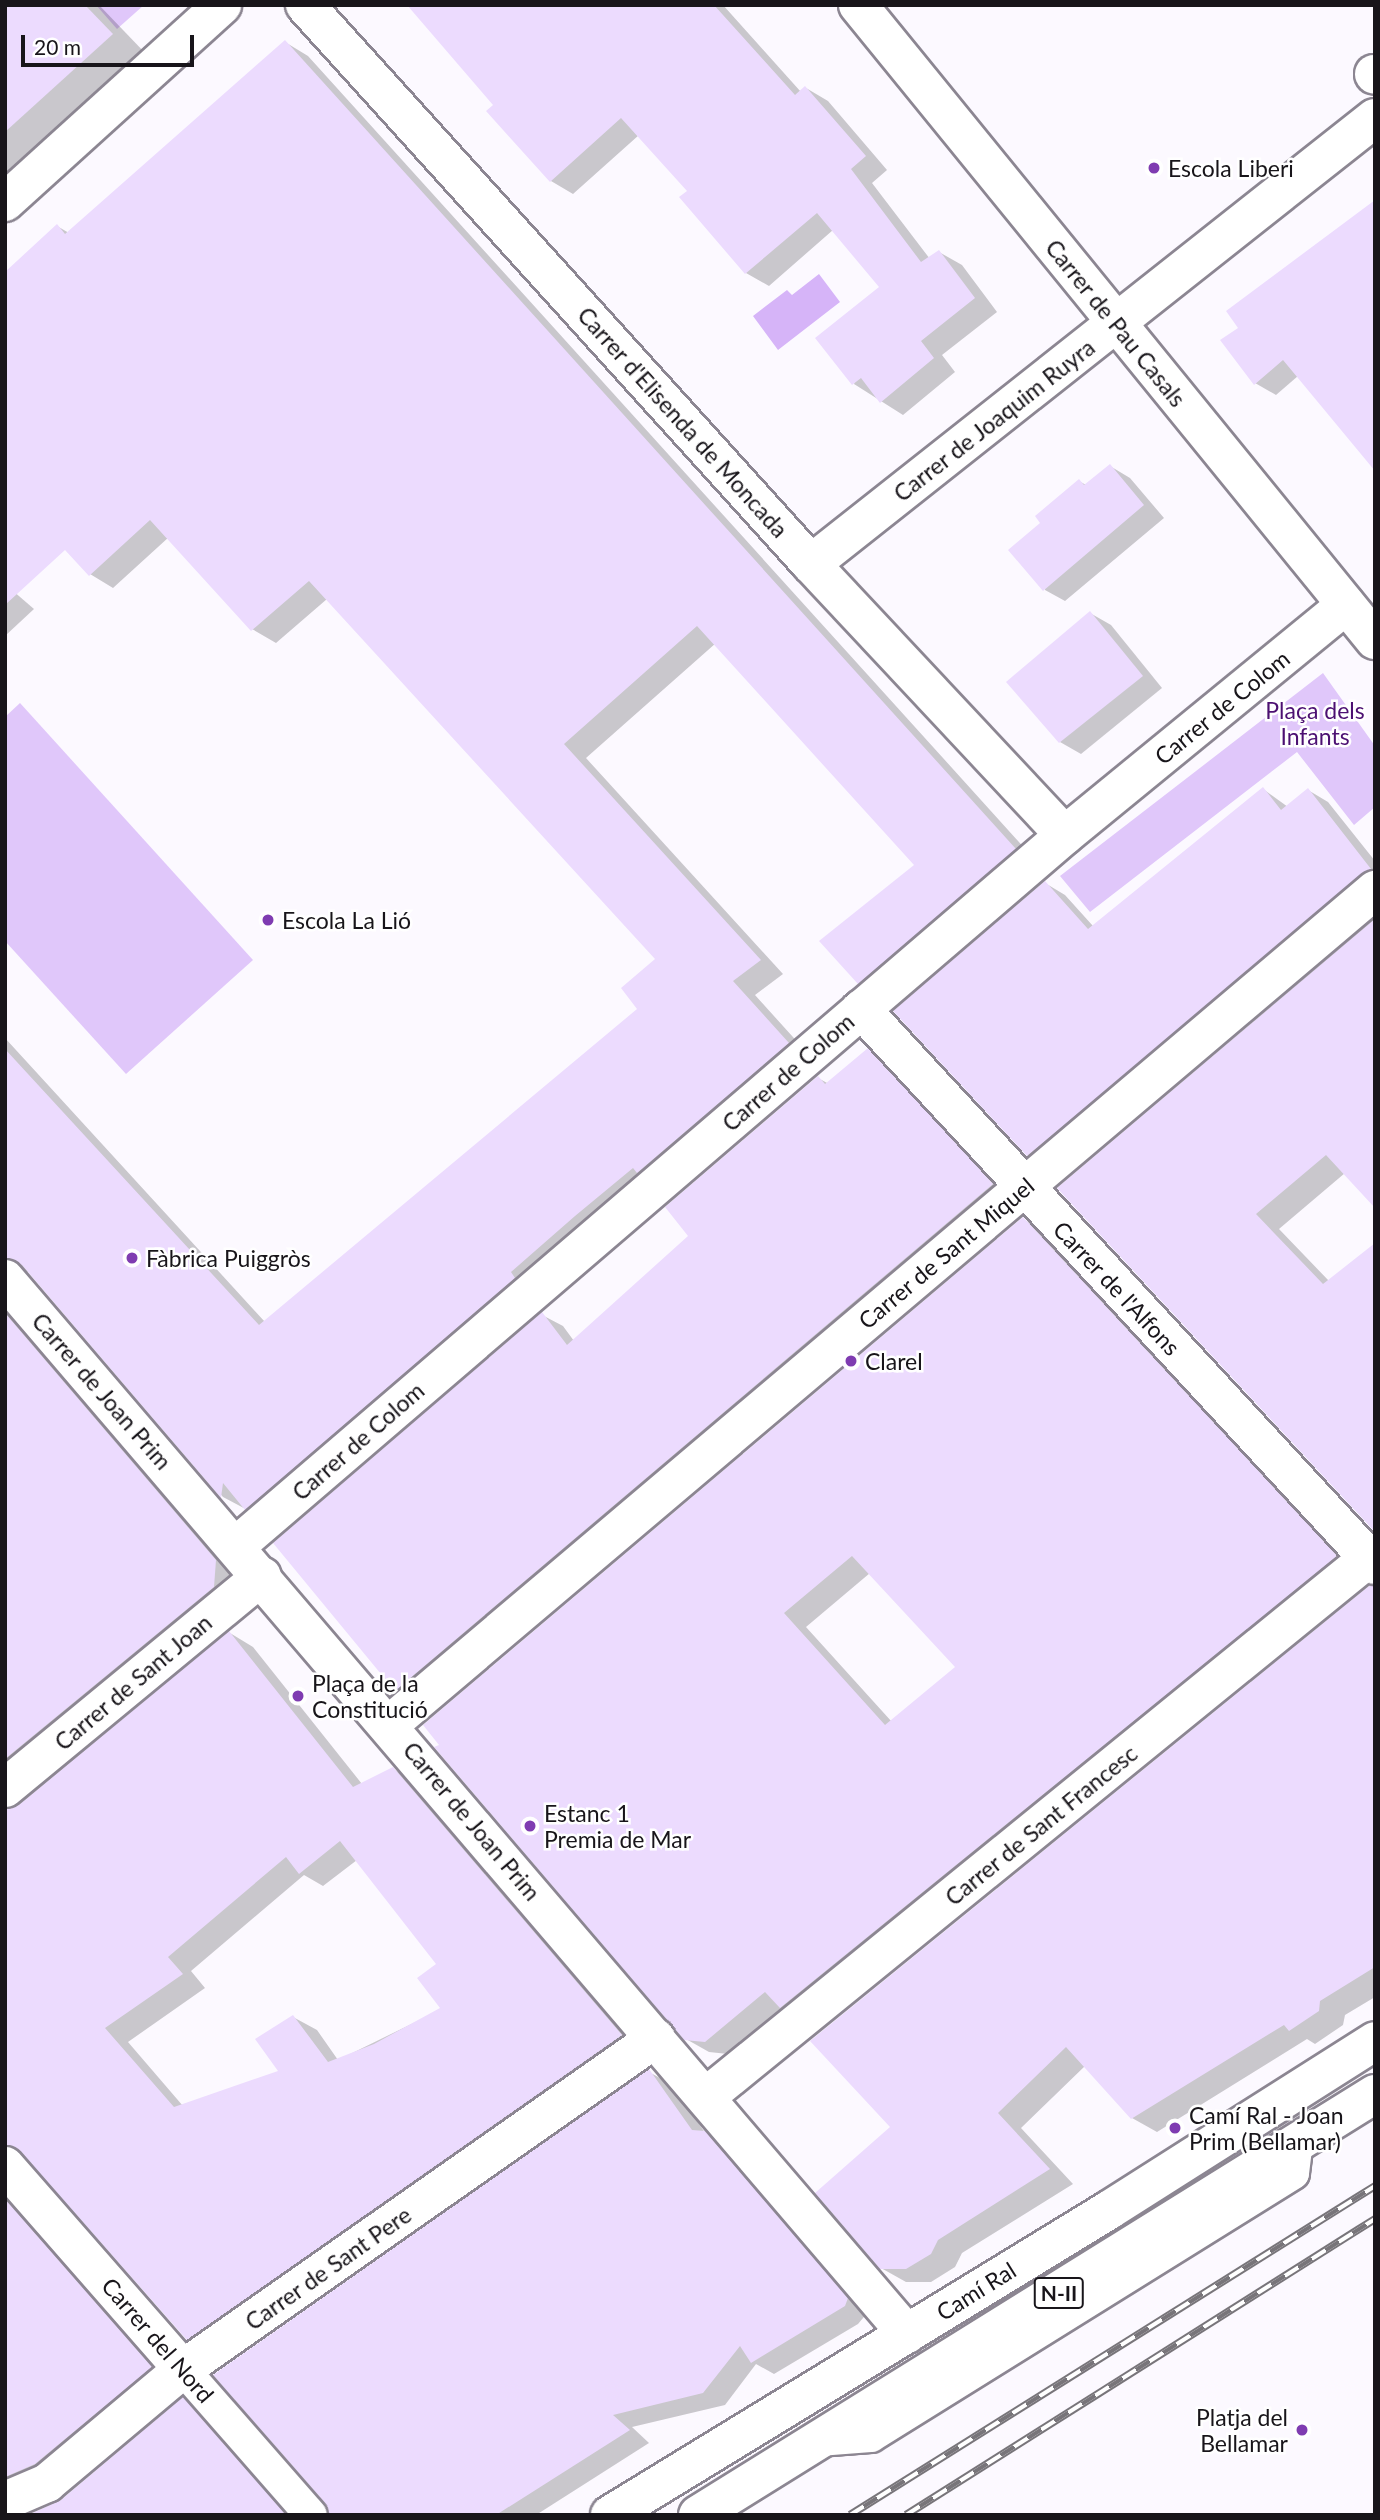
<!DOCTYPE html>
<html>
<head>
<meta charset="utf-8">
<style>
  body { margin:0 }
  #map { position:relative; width:1380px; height:2520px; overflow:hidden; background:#fcf9ff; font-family:Lato,sans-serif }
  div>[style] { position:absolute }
  .green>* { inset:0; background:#e0c7fa }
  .water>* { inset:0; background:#d6b4f8 }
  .shadow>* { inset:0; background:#0003 }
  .building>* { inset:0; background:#ecdbfe }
  .roads { filter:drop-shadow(2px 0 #8c8692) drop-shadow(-2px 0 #8c8692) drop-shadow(0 2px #8c8692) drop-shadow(0 -2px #8c8692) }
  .lane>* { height:32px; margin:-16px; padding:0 16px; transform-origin:16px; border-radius:16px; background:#fff }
  .street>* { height:38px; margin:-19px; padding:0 19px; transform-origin:19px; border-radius:19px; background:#fff }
  .primary>* { height:38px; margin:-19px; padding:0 19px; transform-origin:19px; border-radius:19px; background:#fff }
  .rail>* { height:8px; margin-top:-4px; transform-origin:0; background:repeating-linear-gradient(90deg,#fff 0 16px,#78757a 0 32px); box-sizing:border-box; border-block:2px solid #78757a }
  .dots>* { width:19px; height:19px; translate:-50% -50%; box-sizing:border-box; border:4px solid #fff; border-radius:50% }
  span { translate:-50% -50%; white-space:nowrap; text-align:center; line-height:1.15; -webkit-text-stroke:5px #fff; paint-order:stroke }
  .shield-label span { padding:2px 5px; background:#fff; border:2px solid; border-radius:5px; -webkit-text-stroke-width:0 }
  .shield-label { font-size:21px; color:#18151a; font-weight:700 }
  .poi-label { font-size:23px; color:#18151a }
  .left { translate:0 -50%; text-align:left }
  .right { translate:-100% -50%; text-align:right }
  .street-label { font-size:23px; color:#18151a }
  .park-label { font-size:23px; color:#4c1072 }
  .frame { position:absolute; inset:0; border:7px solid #18151a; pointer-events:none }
  .scale { position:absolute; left:21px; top:35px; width:173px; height:32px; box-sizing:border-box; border:4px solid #18151a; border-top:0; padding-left:9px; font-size:21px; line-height:24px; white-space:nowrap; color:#18151a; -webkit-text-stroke:5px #fff; paint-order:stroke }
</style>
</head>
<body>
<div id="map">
  <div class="green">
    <i style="clip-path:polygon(96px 5px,144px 5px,117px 29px)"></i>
    <i style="clip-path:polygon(1323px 673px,1375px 746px,1375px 807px,1354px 825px,1297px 752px,1090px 912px,1060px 876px)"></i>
    <i style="clip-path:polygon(20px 703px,253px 960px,126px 1074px,5px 941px,5px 717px)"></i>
  </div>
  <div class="water">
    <i style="clip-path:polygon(819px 274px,840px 302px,778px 350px,753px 316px,787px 290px,792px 295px)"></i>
  </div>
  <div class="shadow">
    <i style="clip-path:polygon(5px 5px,99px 5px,148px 56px,5px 185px)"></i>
    <i style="clip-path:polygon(410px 5px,723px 5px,801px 92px,806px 88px,828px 101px,887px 170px,872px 183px,930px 259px,939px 252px,962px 265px,997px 312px,942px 355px,955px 372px,903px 415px,854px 384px,881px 288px,833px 230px,769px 286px,746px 273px,689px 191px,639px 135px,573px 194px,551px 181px,496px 105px)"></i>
    <i style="clip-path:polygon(evenodd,285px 42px,308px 56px,1038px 863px,883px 996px,859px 982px,916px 865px,716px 643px,586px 758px,783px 974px,755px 995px,811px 1057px,270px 1522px,223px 1497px,29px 1271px,8px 1285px,239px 1575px,6px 1805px,9px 1811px,230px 1633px,253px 1647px,362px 1784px,393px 1769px,417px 1783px,645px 2049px,211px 2352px,188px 2338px,26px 2157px,8px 2172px,174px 2381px,5px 2515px,5px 1038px,265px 1322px,640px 1009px,657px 959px,327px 599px,276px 643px,252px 629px,169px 537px,113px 588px,90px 574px,57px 226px,69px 233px,285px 42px,357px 1860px,439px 1964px,442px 2009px,338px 2060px,317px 2030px,293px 2017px,280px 2072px,183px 2106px,128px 2042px,205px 1988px,191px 1971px,304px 1875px,323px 1886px,357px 1860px)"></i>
    <i style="clip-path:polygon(1360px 214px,1298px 376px,1276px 395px,1255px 383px,1240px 328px)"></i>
    <i style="clip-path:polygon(1110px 466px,1130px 478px,1164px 518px,1065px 601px,1045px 590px,1042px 523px,1079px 481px,1086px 485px)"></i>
    <i style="clip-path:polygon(5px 584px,34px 609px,5px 636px)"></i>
    <i style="clip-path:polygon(1090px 613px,1111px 625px,1162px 688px,1081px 754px,1060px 742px)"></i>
    <i style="clip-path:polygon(1263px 789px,1288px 807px,1308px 790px,1328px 802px,1375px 861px,1375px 894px,1048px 1166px,1028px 1155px,1045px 883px,1065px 895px,1093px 926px)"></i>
    <i style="clip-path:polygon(1375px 918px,1375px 1205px,1345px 1173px,1279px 1229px,1329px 1281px,1375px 1530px,1059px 1188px)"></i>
    <i style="clip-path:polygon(868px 1050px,888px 1062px,1013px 1197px,416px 1702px,396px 1690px,542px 1315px,563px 1326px,574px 1341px,691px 1236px,818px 1078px,829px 1084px)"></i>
    <i style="clip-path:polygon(evenodd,1023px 1219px,1046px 1232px,1358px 1570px,804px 2020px,783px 2008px,728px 2054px,709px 2052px,686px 2039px,437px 1748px,1023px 1219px,870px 1573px,957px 1667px,892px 1722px,806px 1627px,870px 1573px)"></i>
    <i style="clip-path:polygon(1375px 1587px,1375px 1997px,1345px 2015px,1343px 2025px,1315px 2044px,1307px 2039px,1157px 2132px,1132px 2118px,1085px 2066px,1021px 2128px,1073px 2184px,962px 2253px,955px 2267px,931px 2282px,906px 2282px,881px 2268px,893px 2127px)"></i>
    <i style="clip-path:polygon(649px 2072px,671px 2084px,706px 2134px,726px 2145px,868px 2312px,858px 2324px,774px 2374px,756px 2364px,725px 2405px,632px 2427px,649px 2443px,536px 2515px,341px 2515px)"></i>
    <i style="clip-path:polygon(184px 2399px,207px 2413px,296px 2515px,29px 2515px,57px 2504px)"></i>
  </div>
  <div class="building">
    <i style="clip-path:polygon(5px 5px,85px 5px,113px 34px,5px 132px)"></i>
    <i style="clip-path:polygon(407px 5px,714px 5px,795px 95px,805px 86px,866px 156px,851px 169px,921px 262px,939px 250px,975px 298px,921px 341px,934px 358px,880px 403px,861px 378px,852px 385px,815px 338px,879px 287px,817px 213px,745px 274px,679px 197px,687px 191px,621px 118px,550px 182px,486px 111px,493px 105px)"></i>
    <i style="clip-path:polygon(285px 40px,1016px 849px,858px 984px,819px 941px,914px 865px,697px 626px,564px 744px,761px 960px,733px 981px,789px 1043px,637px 1173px,633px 1168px,575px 1216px,511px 1272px,515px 1278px,245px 1510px,223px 1483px,221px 1498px,22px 1265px,5px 1258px,5px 1049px,259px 1325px,637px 1009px,621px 988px,655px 959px,309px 581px,251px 631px,150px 520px,89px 576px,65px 550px,5px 605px,5px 272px,57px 224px,65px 234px)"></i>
    <i style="clip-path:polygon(1375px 200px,1375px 471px,1283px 360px,1254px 385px,1220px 340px,1238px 328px,1226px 311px)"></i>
    <i style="clip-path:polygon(1110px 464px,1144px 505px,1043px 591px,1008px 550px,1040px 523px,1035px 516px,1079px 479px,1084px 485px)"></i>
    <i style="clip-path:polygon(1090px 611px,1143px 676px,1059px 743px,1006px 682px)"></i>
    <i style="clip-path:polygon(1263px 787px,1281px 810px,1308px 788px,1371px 869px,1027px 1156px,893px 1011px,1045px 881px,1088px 929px)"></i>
    <i style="clip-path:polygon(1375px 919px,1375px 1208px,1326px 1155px,1256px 1214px,1323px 1284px,1375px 1243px,1375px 1532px,1057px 1188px)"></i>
    <i style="clip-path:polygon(868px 1048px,993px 1184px,395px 1691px,273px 1543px,542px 1312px,567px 1345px,688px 1236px,665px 1207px,818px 1076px,825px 1084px)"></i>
    <i style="clip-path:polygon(evenodd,1023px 1217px,1337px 1556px,780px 2008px,765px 1992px,705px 2042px,684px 2040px,434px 1747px,439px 1745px,423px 1725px,1023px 1217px,852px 1556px,955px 1667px,885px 1725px,784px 1613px,852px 1556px)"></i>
    <i style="clip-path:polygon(5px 1313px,216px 1560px,214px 1587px,5px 1759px)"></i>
    <i style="clip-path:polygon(1369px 1586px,1375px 1586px,1375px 1967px,1320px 2001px,1319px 2011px,1289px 2031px,1284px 2025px,1131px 2119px,1066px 2047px,998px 2113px,1050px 2169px,938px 2240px,931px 2254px,906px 2269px,880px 2269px,815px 2193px,890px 2127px,810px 2041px)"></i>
    <i style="clip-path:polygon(evenodd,229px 1631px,353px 1787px,393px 1767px,622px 2035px,187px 2340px,21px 2152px,5px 2145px,5px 1809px,19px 1805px,229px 1631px,340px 1841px,436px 1964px,417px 1978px,440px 2008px,374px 2044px,328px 2062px,293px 2015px,255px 2039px,278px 2071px,174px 2107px,105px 2028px,183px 1974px,168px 1957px,286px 1857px,299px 1874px,340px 1841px)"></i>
    <i style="clip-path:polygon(649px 2069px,692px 2130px,705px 2131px,848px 2298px,845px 2306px,751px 2363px,740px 2346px,703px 2393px,613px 2415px,630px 2430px,496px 2515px,329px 2515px,325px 2503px,213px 2375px)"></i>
    <i style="clip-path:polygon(5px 2199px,152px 2367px,35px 2464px,5px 2477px)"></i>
    <i style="clip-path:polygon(183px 2397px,286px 2515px,28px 2515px,61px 2500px)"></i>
  </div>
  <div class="roads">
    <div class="lane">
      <i style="left:183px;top:2369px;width:194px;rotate:48.8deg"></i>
      <i style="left:818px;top:2440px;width:53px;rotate:-4.3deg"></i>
      <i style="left:871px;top:2436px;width:497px;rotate:-31.9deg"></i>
      <i style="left:1293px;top:2173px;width:31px;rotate:-83deg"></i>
    </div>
    <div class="street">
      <i style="left:305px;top:5px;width:754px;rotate:47.85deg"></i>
      <i style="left:811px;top:564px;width:371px;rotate:46.9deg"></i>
      <i style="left:858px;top:5px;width:819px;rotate:50.85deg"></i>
      <i style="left:1374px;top:74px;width:1px;rotate:45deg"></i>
      <i style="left:5px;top:202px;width:293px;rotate:-42.2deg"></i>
      <i style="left:811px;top:564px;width:719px;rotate:-38.34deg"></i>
      <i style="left:861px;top:1009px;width:757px;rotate:47.25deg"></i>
      <i style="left:5px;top:1279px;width:1388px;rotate:49.47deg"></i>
      <i style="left:236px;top:1546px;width:1092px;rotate:-40.62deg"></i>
      <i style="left:1065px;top:835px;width:363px;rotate:-39.3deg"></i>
      <i style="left:390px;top:1724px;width:1291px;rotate:-40.25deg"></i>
      <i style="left:5px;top:1788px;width:333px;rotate:-39.5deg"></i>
      <i style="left:707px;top:2096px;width:861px;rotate:-39.11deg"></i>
      <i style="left:5px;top:2166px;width:270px;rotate:48.8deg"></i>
      <i style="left:5px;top:2501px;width:46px;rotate:-23.2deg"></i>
      <i style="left:47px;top:2483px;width:177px;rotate:-40deg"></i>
      <i style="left:183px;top:2369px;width:577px;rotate:-34.98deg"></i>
    </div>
    <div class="primary">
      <i style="left:610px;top:2515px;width:585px;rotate:-31.43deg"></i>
      <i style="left:1109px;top:2210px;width:315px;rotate:-32.4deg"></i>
      <i style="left:698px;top:2515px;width:797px;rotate:-31.88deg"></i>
    </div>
  </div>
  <div class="rail">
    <i style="left:850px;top:2515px;width:620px;rotate:-32.07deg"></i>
    <i style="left:906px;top:2515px;width:555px;rotate:-32.26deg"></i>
  </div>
  <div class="dots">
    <i style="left:1154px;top:168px;background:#7f3cb1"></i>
    <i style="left:268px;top:920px;background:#7f3cb1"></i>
    <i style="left:132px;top:1258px;background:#7f3cb1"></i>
    <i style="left:851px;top:1361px;background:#7f3cb1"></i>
    <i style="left:298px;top:1696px;background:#7f3cb1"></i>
    <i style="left:530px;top:1826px;background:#7f3cb1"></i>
    <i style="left:1175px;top:2128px;background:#7f3cb1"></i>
    <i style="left:1302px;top:2430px;background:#7f3cb1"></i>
  </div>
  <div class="shield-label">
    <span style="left:1059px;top:2293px">N-II</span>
  </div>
  <div class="poi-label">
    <span class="left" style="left:1168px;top:168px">Escola Liberi</span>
    <span class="left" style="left:282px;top:920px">Escola La Lió</span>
    <span class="left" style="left:146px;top:1258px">Fàbrica Puiggròs</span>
    <span class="left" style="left:865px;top:1361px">Clarel</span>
    <span class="left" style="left:312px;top:1696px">Plaça de la<br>Constitució</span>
    <span class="left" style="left:544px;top:1826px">Estanc 1<br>Premia de Mar</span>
    <span class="left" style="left:1189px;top:2128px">Camí Ral - Joan<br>Prim (Bellamar)</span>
    <span class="right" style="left:1288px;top:2430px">Platja del<br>Bellamar</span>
  </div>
  <div class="street-label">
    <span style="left:1116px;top:323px;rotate:51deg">Carrer de Pau Casals</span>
    <span style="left:994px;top:420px;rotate:-38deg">Carrer de Joaquim Ruyra</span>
    <span style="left:683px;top:422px;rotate:48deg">Carrer d'Elisenda de Moncada</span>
    <span style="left:1222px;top:707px;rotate:-39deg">Carrer de Colom</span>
    <span style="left:788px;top:1072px;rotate:-41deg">Carrer de Colom</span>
    <span style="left:946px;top:1253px;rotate:-40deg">Carrer de Sant Miquel</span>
    <span style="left:1117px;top:1288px;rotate:47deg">Carrer de l'Alfons</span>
    <span style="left:102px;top:1391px;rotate:49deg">Carrer de Joan Prim</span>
    <span style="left:358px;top:1441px;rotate:-41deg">Carrer de Colom</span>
    <span style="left:133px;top:1682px;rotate:-40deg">Carrer de Sant Joan</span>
    <span style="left:472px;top:1821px;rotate:50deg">Carrer de Joan Prim</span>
    <span style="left:1041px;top:1825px;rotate:-39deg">Carrer de Sant Francesc</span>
    <span style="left:328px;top:2268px;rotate:-35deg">Carrer de Sant Pere</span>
    <span style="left:976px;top:2291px;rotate:-32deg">Camí Ral</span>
    <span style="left:158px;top:2340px;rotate:49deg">Carrer del Nord</span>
  </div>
  <div class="park-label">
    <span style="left:1315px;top:723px">Plaça dels<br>Infants</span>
  </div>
  <div class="frame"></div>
  <div class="scale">20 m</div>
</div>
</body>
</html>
